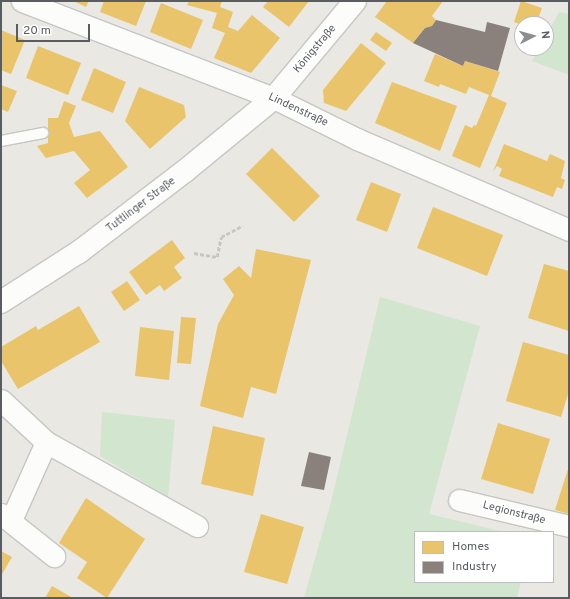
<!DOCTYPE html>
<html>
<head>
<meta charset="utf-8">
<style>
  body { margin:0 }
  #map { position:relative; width:570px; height:599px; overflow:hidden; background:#e9e8e3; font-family:Overpass,sans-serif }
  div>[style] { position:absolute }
  .green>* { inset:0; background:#d2e5ce }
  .homes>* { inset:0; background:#e9c46a }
  .industry>* { inset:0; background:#8a817c }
  .path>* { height:2.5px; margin-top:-1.25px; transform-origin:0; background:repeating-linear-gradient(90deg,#c4c9c6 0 4px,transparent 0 6px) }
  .roads { filter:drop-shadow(1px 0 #c6c6c5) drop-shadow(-1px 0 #c6c6c5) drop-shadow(0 1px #c6c6c5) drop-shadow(0 -1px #c6c6c5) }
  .service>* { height:10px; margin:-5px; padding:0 5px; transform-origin:5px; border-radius:5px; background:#fcfcfb }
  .minor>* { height:21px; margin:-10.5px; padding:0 10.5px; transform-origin:10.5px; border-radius:10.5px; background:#fcfcfb }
  .tertiary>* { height:22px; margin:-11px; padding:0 11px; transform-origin:11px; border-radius:11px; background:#fcfcfb }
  span { translate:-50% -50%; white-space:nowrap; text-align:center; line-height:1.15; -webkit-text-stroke:4px #fff; paint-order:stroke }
  .street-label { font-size:11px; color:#595d61 }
  .frame { position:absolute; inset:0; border:2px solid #595d61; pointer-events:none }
  .legend { position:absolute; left:414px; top:531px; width:140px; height:52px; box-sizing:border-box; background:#fff; border:1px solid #bdbec0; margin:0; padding:5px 7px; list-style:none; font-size:12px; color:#595d61 }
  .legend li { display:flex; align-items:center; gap:8px; height:20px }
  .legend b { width:20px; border:1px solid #bdbec0 }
  .north { position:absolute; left:514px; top:16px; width:40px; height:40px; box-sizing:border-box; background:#fff; border:1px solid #bdbec0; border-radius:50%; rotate:84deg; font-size:11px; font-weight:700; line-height:16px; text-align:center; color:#595d61 }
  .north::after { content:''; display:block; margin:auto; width:14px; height:18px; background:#8b8e8e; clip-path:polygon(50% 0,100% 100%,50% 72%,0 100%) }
  .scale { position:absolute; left:16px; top:24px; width:74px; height:18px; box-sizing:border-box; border:2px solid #595d61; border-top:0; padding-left:5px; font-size:12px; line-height:14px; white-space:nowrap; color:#595d61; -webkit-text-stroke:3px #fff; paint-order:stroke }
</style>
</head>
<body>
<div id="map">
  <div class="green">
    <i style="clip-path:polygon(559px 12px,569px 14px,569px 75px,532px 61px,540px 48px,546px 48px,546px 36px)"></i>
    <i style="clip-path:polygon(380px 297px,480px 326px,429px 514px,504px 532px,415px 532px,415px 582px,521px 582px,517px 598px,304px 598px,331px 502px)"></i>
    <i style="clip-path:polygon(102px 412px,175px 420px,168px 497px,100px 456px)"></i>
  </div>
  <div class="homes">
    <i style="clip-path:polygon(73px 1px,89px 1px,86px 7px)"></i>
    <i style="clip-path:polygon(104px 1px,146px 1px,136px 26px,100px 12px)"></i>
    <i style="clip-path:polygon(189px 1px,222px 1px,220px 7px,233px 12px,228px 27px,238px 31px,252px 15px,280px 38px,251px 73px,214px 58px,225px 33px,212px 28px,217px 13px,187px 5px)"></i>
    <i style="clip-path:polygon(268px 1px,309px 1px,289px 27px,263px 7px)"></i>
    <i style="clip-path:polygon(387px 1px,443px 1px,432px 16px,436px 20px,432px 26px,425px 28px,413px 43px,375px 17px)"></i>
    <i style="clip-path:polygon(521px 1px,542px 8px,536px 24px,522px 25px,514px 22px)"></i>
    <i style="clip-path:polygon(161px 3px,203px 20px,191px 49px,150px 32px)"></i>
    <i style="clip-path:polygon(1px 30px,25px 40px,11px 74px,1px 70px)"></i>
    <i style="clip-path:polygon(376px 32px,392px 43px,386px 51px,370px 40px)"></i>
    <i style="clip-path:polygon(361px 43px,386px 63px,346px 111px,324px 103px,323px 90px)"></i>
    <i style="clip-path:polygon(38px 46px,81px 63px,68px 95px,26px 78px)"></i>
    <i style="clip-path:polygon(435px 54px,463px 66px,465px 61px,500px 72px,491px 96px,507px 103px,480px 168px,452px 156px,465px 125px,472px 128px,474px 125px,476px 126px,489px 95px,469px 87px,466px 94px,440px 84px,439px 87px,424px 81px)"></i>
    <i style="clip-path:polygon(94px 68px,126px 82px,113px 113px,81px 100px)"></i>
    <i style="clip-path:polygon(392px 82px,457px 106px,440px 151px,375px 123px)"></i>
    <i style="clip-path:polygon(1px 85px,17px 91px,8px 112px,1px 109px)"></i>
    <i style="clip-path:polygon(139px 87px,184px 105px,186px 117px,150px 149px,125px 121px)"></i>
    <i style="clip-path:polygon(64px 101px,76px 106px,69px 123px,74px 137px,100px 131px,128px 167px,87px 198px,74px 183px,90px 170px,74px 151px,46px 158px,37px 146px,48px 143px,48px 118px,58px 118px)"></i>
    <i style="clip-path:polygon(504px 144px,547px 161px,550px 154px,565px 161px,561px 178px,565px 180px,562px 189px,557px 187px,553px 197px,499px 176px,502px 169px,497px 166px,493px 172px)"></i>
    <i style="clip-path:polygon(272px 148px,320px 196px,294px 222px,246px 174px)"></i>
    <i style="clip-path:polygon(371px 182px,401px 194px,387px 232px,356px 220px)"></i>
    <i style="clip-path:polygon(433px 207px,503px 235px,487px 276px,417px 248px)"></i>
    <i style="clip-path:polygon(172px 240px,185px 258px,174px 267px,182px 278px,164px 291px,160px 285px,146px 295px,129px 272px)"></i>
    <i style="clip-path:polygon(256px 249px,311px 260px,276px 394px,251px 387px,243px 418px,200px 406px,218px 324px,234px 295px,223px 279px,239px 266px,251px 278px)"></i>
    <i style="clip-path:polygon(544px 264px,569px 271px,569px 331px,528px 318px)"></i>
    <i style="clip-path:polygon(127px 281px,140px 300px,124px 311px,111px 292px)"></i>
    <i style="clip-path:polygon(79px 306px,100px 342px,18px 389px,1px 361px,1px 347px,36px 326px,38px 330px)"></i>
    <i style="clip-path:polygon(181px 317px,196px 318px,191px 364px,177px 363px)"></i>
    <i style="clip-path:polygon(140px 327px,174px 331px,169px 380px,135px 376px)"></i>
    <i style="clip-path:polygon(523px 342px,569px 355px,569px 391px,561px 417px,506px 401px)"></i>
    <i style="clip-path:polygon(498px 423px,550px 439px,533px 494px,481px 479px)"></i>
    <i style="clip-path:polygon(213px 426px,265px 438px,253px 496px,201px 484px)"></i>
    <i style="clip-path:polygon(569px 466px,569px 514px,555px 510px)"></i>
    <i style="clip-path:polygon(86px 498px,145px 539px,107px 598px,77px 578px,87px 562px,59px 543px)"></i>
    <i style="clip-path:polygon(261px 514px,304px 527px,287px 584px,244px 572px)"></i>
    <i style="clip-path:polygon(1px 551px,12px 557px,1px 576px)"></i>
    <i style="clip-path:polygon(52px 586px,73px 598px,45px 598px)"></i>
  </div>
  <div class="industry">
    <i style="clip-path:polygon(436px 20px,485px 32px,487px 22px,510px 28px,498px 71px,465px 61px,463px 66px,413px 43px,425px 28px,432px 26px)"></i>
    <i style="clip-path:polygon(309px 452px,331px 457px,324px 490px,301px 486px)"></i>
  </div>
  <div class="path">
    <i style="left:194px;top:253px;width:23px;rotate:10deg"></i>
    <i style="left:217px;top:257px;width:20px;rotate:-79deg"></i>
    <i style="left:221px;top:237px;width:24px;rotate:-28deg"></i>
  </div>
  <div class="roads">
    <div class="service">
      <i style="left:1px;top:141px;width:43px;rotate:-10.8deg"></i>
    </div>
    <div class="minor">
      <i style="left:22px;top:1px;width:270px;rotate:21.1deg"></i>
      <i style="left:274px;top:98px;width:93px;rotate:26.3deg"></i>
      <i style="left:357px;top:139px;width:231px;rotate:23.2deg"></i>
      <i style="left:1px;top:400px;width:62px;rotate:43deg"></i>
      <i style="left:46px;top:442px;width:173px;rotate:29.1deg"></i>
      <i style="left:459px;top:500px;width:113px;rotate:13.3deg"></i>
      <i style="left:1px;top:514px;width:68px;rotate:38.4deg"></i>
      <i style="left:11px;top:520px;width:85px;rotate:-65.8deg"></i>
    </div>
    <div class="tertiary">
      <i style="left:1px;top:302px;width:93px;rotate:-32.7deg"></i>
      <i style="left:79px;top:252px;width:133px;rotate:-37.4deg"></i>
      <i style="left:185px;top:171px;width:115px;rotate:-39.4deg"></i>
      <i style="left:274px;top:98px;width:126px;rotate:-50.1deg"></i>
    </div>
  </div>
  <div class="street-label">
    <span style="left:315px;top:49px;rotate:-50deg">Königstraße</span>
    <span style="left:298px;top:110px;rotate:25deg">Lindenstraße</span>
    <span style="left:141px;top:205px;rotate:-37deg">Tuttlinger Straße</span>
    <span style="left:514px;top:513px;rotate:14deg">Legionstraße</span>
  </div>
  <div class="frame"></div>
  <ul class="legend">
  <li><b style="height:11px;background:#e9c46a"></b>Homes</li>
  <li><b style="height:11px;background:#8a817c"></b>Industry</li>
  </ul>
  <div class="north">N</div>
  <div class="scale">20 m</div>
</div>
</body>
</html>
